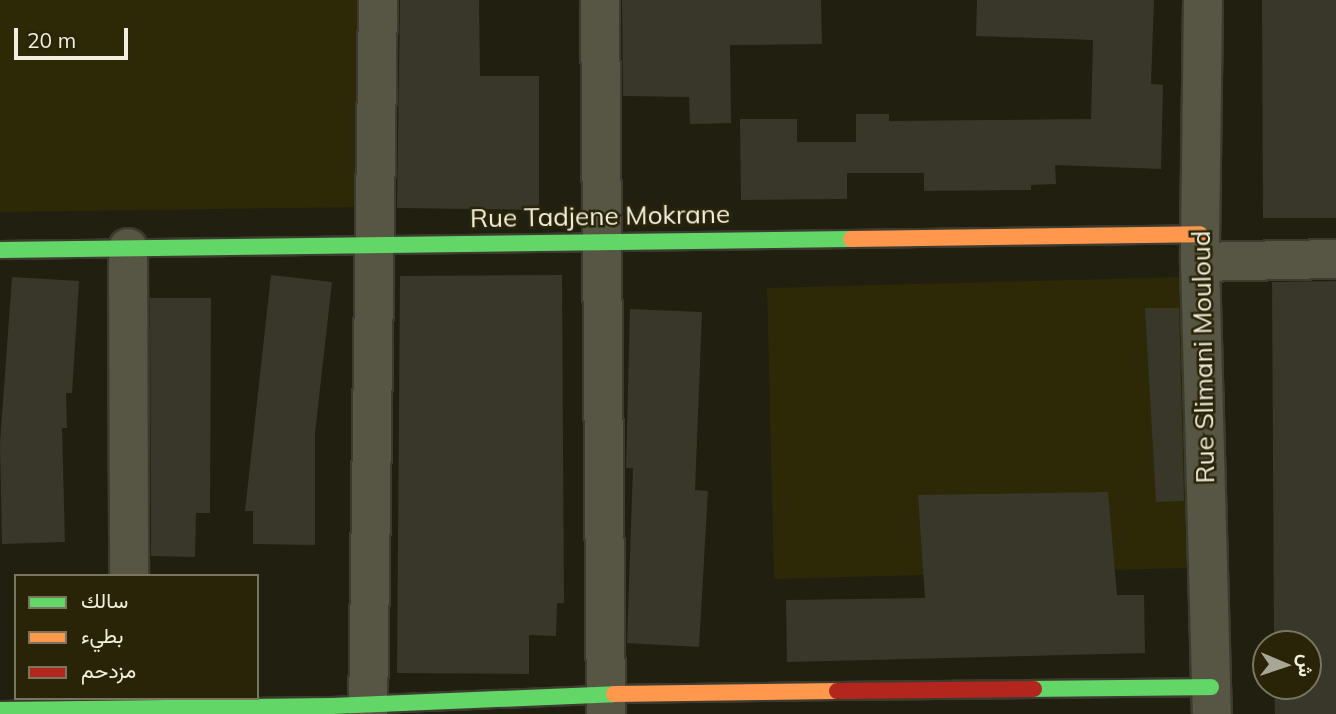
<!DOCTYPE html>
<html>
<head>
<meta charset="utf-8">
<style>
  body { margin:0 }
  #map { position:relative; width:1336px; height:714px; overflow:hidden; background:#211f10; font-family:Mulish,Vazirmatn,sans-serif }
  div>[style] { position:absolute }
  .built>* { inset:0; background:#2d2906 }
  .building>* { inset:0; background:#39372a }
  .roads { filter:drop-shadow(2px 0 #3c3b2f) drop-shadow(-2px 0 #3c3b2f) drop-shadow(0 2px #3c3b2f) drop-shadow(0 -2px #3c3b2f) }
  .street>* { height:38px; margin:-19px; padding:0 19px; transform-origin:19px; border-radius:19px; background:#575544 }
  .fast>* { height:16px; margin:-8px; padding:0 8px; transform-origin:8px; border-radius:8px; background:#63d668 }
  .slow>* { height:16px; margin:-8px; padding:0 8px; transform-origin:8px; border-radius:8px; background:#ff974d }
  .jam>* { height:16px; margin:-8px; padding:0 8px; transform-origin:8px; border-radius:8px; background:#b3261e }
  span { translate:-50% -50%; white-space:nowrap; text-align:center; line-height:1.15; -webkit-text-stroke:5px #292408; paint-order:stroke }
  .street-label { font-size:26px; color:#f1efde }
  .legend { position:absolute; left:14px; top:574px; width:245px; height:126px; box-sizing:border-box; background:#292408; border:2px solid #79755e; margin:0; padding:9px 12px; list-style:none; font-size:21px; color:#f1efde }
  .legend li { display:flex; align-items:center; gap:14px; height:35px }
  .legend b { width:35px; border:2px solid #79755e }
  .north { position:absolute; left:1252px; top:630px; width:70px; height:70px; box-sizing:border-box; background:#292408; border:2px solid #79755e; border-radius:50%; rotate:92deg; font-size:19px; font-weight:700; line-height:28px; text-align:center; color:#f1efde }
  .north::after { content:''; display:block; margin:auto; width:24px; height:32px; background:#a8a696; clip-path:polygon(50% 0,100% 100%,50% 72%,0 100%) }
  .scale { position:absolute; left:14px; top:28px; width:114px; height:32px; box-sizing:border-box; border:4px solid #f1efde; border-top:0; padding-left:9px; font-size:21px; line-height:24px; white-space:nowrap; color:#f1efde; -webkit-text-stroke:5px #292408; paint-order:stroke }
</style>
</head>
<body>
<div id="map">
  <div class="built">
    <i style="clip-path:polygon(0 0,363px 0,366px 207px,0 212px)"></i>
    <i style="clip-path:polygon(1182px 277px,1188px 568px,774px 579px,767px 288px)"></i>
  </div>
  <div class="building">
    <i style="clip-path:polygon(400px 0,479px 0,480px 76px,539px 76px,539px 210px,397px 208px)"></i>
    <i style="clip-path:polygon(622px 0,821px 0,822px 44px,730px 45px,731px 123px,690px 124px,689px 97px,623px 96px)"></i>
    <i style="clip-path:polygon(977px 0,1154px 0,1151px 84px,1163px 85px,1161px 169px,1055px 165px,1056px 184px,1031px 185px,1031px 190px,924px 191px,924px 173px,847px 173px,847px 199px,741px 200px,740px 119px,797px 119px,797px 142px,856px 142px,856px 114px,889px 114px,889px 121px,1091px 119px,1093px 40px,976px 36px)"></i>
    <i style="clip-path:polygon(1262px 0,1336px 0,1336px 218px,1263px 218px)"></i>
    <i style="clip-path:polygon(271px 275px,332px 282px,315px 433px,315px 545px,253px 544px,253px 511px,245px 511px)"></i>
    <i style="clip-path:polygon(562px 275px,564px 603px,557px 603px,556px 636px,529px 635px,529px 674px,397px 673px,400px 276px)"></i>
    <i style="clip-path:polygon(12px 277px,79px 281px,72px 393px,66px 393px,67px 428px,62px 428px,65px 542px,2px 544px,0 443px)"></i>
    <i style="clip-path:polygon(1336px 281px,1336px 714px,1275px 714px,1274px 686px,1308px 686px,1308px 644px,1274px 644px,1272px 282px)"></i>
    <i style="clip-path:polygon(150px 298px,211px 298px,210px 513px,196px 513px,195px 557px,151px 556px)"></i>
    <i style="clip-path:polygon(1145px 308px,1179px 308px,1184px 501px,1156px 502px)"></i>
    <i style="clip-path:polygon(630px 309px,702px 312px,695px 490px,708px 491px,699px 647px,627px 643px,633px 468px,626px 468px)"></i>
    <i style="clip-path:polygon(1108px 492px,1117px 595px,1144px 595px,1145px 653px,787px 662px,786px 600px,925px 598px,918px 495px)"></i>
  </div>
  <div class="roads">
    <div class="street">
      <i style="left:600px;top:0;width:714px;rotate:89.52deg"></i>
      <i style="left:1203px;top:0;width:262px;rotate:90.7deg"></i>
      <i style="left:1200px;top:262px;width:452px;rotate:88.5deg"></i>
      <i style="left:128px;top:248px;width:328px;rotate:89.8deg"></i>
      <i style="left:1200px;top:262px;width:136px;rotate:-1.3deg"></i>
      <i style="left:368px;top:714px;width:714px;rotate:-89.2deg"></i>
    </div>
    <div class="fast">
      <i style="left:0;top:250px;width:851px;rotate:-0.74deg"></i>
      <i style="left:1034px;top:689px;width:177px;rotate:-0.6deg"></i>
      <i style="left:0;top:710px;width:332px;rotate:-0.7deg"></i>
      <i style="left:332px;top:706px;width:282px;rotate:-2.4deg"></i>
    </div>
    <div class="slow">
      <i style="left:851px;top:239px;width:349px;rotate:-0.8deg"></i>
      <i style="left:614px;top:694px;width:223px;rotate:-0.8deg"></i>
    </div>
    <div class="jam">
      <i style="left:837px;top:691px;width:197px;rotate:-0.6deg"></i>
    </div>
  </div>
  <div class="street-label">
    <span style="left:600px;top:216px;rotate:-1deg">Rue Tadjene Mokrane</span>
    <span style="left:1203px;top:357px;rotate:-91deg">Rue Slimani Mouloud</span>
  </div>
  <ul class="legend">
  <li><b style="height:9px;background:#63d668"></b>سالك</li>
  <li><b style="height:9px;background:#ff974d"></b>بطيء</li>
  <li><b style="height:9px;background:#b3261e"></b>مزدحم</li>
  </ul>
  <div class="north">ش</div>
  <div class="scale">20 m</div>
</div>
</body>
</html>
